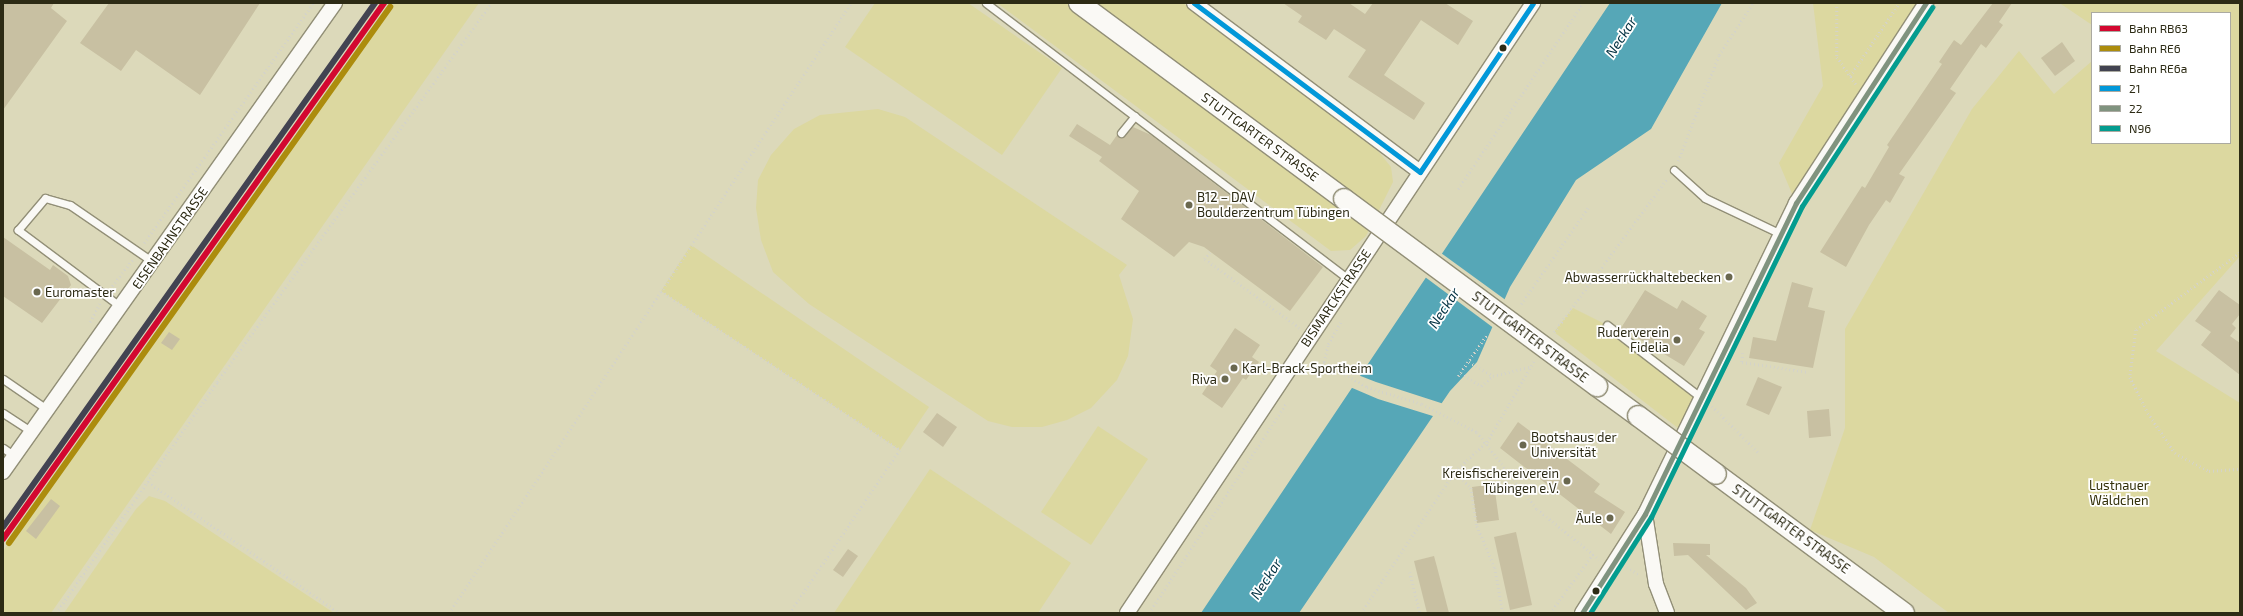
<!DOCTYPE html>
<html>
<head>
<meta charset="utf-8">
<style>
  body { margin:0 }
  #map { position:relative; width:2243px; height:616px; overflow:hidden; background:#dcd9ba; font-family:"Exo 2",sans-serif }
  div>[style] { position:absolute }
  .green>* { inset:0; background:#dcd8a0 }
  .water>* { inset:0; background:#56a7b7 }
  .pier>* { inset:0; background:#dcd9ba }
  .building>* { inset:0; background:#c8c0a2 }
  .path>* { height:2.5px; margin-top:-1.25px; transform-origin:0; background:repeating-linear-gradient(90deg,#d4d3c9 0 1px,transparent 0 4px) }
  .roads { filter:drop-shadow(1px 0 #928f77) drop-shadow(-1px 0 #928f77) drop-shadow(0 1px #928f77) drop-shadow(0 -1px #928f77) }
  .lane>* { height:7px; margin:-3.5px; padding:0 3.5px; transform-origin:3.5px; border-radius:3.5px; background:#faf9f5 }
  .street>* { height:14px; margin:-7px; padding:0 7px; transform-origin:7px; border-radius:7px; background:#faf9f5 }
  .secondary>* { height:20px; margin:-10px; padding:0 10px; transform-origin:10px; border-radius:10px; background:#faf9f5 }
  .bridges { filter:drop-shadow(1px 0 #928f77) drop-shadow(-1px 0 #928f77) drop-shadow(0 1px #928f77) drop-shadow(0 -1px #928f77) }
  .secondary-bridge>* { height:20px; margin:-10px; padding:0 10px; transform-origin:10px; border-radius:10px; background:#faf9f5 }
  .bus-1>* { height:5px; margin:-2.5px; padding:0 2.5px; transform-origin:2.5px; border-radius:2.5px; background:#0298d9 }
  .bus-2>* { height:5px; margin:-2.5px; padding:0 2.5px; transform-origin:2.5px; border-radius:2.5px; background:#80937f }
  .bus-3>* { height:5px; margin:-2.5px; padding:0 2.5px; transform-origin:2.5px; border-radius:2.5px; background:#049c8f }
  .rail-1>* { height:6px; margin:-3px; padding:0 3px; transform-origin:3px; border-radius:3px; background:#d30730 }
  .rail-2>* { height:6px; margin:-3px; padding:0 3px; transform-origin:3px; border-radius:3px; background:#ac8c0d }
  .rail-3>* { height:6px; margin:-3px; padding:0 3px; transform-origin:3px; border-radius:3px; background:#424351 }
  .dots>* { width:11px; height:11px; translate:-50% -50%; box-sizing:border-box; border:2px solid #fff; border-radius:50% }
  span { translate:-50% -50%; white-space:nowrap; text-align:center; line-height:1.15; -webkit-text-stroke:3.5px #fff; paint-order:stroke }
  .street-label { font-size:13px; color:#2d2b15 }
  .poi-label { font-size:13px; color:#2d2b15 }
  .left { translate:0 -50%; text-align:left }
  .right { translate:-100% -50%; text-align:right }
  .park-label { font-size:13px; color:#322f08 }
  .water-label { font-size:14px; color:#003040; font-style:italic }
  .frame { position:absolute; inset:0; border:4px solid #2d2b15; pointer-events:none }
  .legend { position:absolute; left:2091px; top:12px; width:140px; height:132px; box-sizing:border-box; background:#fff; border:1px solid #abaaa1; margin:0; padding:5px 7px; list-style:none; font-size:12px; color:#2d2b15 }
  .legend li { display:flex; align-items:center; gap:8px; height:20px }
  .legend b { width:20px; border:1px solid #abaaa1 }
</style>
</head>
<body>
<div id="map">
  <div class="green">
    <i style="clip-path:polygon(394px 3px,479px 3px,51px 613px,3px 613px,3px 551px)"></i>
    <i style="clip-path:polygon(875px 3px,968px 3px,1062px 68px,1002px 155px,845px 47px)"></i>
    <i style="clip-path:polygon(997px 3px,1183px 3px,1378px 151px,1391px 167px,1393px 182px,1366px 236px,1350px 250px,1331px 251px)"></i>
    <i style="clip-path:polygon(1813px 3px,1926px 3px,1796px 203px,1779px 163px,1823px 86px)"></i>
    <i style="clip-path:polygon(2240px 3px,2240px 256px,2156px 351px,2240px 403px,2240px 613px,1949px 613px,1874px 557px,1810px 530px,1845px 428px,1845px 329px,1972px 109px,2019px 51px,2054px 94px,2092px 61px,2092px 143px,2230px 143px,2230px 13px,2092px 13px,2092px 25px,2061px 4px)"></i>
    <i style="clip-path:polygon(878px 109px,905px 117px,1127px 265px,1119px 275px,1133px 319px,1128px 356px,1117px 380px,1091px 408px,1067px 420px,1042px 427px,1012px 427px,988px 421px,809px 304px,773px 272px,761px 240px,756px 208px,758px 180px,771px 155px,794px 129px,820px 115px)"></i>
    <i style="clip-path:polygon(691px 245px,929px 407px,900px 450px,661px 291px)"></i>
    <i style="clip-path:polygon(1573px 308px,1607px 325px,1700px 397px,1683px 432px,1554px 332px)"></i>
    <i style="clip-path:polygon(1098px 426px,1148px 459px,1091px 545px,1041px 512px)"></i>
    <i style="clip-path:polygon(930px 469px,1071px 563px,1038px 613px,834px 613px)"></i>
    <i style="clip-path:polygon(149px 496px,165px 501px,334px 613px,64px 613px,136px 509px)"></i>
  </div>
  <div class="water">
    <i style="clip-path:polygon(1610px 3px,1722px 3px,1651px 129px,1576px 180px,1510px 287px,1477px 362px,1450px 391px,1299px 613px,1201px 613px)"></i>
  </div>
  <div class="pier">
    <i style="clip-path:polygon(1441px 253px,1507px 301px,1495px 329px,1425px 277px)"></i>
    <i style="clip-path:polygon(1358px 375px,1376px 382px,1444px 404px,1436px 417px,1378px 399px,1350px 387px)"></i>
  </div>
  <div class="building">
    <i style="clip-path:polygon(3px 3px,54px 3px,51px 8px,67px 21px,3px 110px)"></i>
    <i style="clip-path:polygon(109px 3px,260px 3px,200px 95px,136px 50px,121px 71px,80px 43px)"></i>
    <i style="clip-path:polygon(1283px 3px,1349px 3px,1365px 14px,1373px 3px,1445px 3px,1473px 21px,1458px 45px,1421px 20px,1384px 75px,1425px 103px,1414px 120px,1348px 77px,1366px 50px,1334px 29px,1326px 40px,1298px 22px,1302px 16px)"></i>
    <i style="clip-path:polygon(1993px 3px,2012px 3px,1999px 22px,2003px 25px,1986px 48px,1981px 44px,1950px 89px,1956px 93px,1899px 174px,1905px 177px,1890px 203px,1886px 200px,1869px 225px,1846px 267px,1820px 252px,1862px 186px,1865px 188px,1889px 147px,1887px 145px,1942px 64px,1939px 62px,1954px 40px,1961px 45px)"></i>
    <i style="clip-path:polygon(2062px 42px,2075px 61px,2055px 76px,2041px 58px)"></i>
    <i style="clip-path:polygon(1077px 124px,1110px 145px,1117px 135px,1123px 138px,1133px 127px,1151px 135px,1323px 267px,1290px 311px,1204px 247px,1189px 242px,1174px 257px,1121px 219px,1139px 191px,1099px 161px,1102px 157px,1069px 136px)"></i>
    <i style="clip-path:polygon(3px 237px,50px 270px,53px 265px,68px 276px,71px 285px,42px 323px,3px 296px)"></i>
    <i style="clip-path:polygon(1792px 282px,1813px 288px,1808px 307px,1825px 311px,1813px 368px,1749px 358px,1753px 337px,1776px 341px)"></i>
    <i style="clip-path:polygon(1645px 290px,1677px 309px,1682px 300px,1707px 316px,1699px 329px,1705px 332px,1684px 366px,1621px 328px)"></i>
    <i style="clip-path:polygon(2219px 290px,2240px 305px,2240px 314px,2232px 324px,2236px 328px,2230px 336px,2240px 343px,2240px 375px,2201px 345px,2211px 332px,2195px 321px)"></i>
    <i style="clip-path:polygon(1235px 328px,1260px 345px,1252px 357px,1259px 362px,1246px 380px,1243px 378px,1222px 408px,1202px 394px,1217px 371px,1210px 366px)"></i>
    <i style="clip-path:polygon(169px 332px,180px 339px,172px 350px,161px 343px)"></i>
    <i style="clip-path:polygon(1758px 377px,1782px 387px,1769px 415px,1746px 405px)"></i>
    <i style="clip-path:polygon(1829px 409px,1831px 436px,1809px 438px,1807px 411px)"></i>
    <i style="clip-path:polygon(937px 413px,957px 427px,943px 447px,923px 432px)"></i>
    <i style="clip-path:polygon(1518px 422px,1600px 484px,1594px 492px,1625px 512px,1611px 534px,1500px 448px)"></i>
    <i style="clip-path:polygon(1494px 484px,1499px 520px,1477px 523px,1472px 487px)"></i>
    <i style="clip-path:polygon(51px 499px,60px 506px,36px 539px,26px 531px)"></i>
    <i style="clip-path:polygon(1516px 532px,1532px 605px,1510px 610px,1494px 537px)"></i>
    <i style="clip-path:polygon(1673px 543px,1710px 544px,1710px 555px,1706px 555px,1746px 588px,1757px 603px,1746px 610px,1688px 555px,1674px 556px)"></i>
    <i style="clip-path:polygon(848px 549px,858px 556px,843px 577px,833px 570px)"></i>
    <i style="clip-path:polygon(1434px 556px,1437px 567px,1449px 613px,1427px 613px,1414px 561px)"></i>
  </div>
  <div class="path">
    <i style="left:1837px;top:3px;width:54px;rotate:90deg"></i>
    <i style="left:1837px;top:57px;width:33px;rotate:55deg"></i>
    <i style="left:1850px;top:76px;width:88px;rotate:-56.1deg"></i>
    <i style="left:1678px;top:161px;width:114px;rotate:-68.9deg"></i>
    <i style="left:1719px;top:55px;width:62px;rotate:-56.8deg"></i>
    <i style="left:1458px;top:189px;width:224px;rotate:-56.1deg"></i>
    <i style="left:144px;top:243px;width:294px;rotate:-54.8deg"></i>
    <i style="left:1210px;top:252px;width:9px;rotate:126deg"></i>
    <i style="left:1205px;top:259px;width:117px;rotate:36deg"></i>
    <i style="left:2240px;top:253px;width:129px;rotate:143.5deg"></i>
    <i style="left:2136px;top:330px;width:47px;rotate:97.3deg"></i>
    <i style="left:2130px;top:377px;width:40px;rotate:63.4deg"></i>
    <i style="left:2148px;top:413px;width:48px;rotate:56deg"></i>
    <i style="left:2175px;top:453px;width:38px;rotate:28deg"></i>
    <i style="left:2209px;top:471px;width:31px;rotate:-4deg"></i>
    <i style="left:112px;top:286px;width:33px;rotate:-52deg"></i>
    <i style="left:661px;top:291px;width:287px;rotate:33.6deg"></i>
    <i style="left:900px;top:450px;width:197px;rotate:124deg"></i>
    <i style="left:1521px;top:304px;width:117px;rotate:-55.1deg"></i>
    <i style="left:90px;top:322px;width:21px;rotate:-62deg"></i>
    <i style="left:1554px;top:332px;width:190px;rotate:-53.6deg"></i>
    <i style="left:1743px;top:353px;width:9px;rotate:96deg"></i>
    <i style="left:1742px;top:362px;width:67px;rotate:8.6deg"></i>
    <i style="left:1324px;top:362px;width:50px;rotate:30.2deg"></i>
    <i style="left:1367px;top:387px;width:58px;rotate:17.2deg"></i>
    <i style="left:1422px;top:404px;width:62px;rotate:27deg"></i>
    <i style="left:1477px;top:432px;width:98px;rotate:52.1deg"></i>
    <i style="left:1537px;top:509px;width:80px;rotate:38.9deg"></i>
    <i style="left:1324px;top:362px;width:18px;rotate:-77deg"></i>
    <i style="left:1328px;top:344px;width:28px;rotate:-60deg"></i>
    <i style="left:1469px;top:362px;width:28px;rotate:30deg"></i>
    <i style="left:1493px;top:376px;width:38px;rotate:-14deg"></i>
    <i style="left:1306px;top:373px;width:21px;rotate:-31deg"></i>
    <i style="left:1461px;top:373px;width:24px;rotate:33deg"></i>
    <i style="left:1481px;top:386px;width:16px;rotate:-40deg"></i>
    <i style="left:1458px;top:376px;width:52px;rotate:-55.1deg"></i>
    <i style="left:1712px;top:406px;width:65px;rotate:45deg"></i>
    <i style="left:1455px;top:471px;width:23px;rotate:47deg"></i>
    <i style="left:1471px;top:488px;width:38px;rotate:81deg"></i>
    <i style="left:1477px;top:526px;width:46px;rotate:66.8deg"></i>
    <i style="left:1495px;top:568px;width:46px;rotate:79.9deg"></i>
    <i style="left:148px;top:482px;width:232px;rotate:34.3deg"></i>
    <i style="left:1627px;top:567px;width:15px;rotate:32deg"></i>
    <i style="left:1410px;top:572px;width:42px;rotate:76.3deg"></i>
    <i style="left:56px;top:613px;width:282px;rotate:-55.1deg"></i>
    <i style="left:217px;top:382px;width:468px;rotate:-54.1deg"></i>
    <i style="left:449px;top:613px;width:731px;rotate:-56.61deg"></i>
    <i style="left:1149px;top:613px;width:250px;rotate:-56.8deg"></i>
    <i style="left:1361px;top:613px;width:170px;rotate:-56.5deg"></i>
    <i style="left:1455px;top:471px;width:43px;rotate:-42.2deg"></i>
    <i style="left:1487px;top:442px;width:94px;rotate:-59.9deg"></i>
    <i style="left:1550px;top:613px;width:73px;rotate:-53.9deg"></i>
  </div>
  <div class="roads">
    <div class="lane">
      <i style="left:986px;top:3px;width:455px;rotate:37.3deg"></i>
      <i style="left:1121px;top:133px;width:22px;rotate:-51deg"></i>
      <i style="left:1674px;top:170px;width:42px;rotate:42.1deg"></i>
      <i style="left:1705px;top:198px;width:82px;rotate:25.3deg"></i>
      <i style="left:121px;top:307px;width:129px;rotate:-143.2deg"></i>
      <i style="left:18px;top:230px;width:42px;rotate:-49.8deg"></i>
      <i style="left:45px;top:198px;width:26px;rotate:16deg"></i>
      <i style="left:70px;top:205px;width:101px;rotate:34.5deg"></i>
      <i style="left:1607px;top:325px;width:118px;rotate:37.7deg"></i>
      <i style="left:3px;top:379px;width:55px;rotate:34.6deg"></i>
      <i style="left:3px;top:413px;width:35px;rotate:33deg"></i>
      <i style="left:3px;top:448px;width:14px;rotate:34deg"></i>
    </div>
    <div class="street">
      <i style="left:1194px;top:3px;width:282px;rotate:36.8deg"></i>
      <i style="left:3px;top:472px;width:575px;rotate:-54.71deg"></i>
      <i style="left:1645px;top:514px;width:71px;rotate:81.1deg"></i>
      <i style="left:1656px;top:584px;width:31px;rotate:69deg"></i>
      <i style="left:1127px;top:613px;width:733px;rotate:-56.35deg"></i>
      <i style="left:1582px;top:613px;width:117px;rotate:-57.5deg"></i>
      <i style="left:1645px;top:514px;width:346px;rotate:-64.1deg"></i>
      <i style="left:1796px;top:203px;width:239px;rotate:-57deg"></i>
    </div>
    <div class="secondary">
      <i style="left:1079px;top:3px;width:330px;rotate:36.5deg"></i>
      <i style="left:1597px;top:386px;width:51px;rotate:36.2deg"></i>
      <i style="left:1716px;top:474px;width:234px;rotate:36.5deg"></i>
    </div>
  </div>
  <div class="bridges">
    <div class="secondary-bridge">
      <i style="left:1344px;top:199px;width:315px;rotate:36.5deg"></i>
      <i style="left:1638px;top:416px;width:97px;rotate:36.6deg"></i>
    </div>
  </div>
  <div class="bus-1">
    <i style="left:1194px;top:3px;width:282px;rotate:36.8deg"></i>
    <i style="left:1420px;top:172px;width:203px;rotate:-56.2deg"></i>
  </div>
  <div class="bus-2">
    <i style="left:1582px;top:613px;width:117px;rotate:-57.5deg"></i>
    <i style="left:1645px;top:514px;width:346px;rotate:-64.1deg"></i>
    <i style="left:1796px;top:203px;width:239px;rotate:-57deg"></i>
  </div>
  <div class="bus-3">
    <i style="left:1590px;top:613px;width:114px;rotate:-57.6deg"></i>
    <i style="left:1651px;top:517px;width:346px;rotate:-64.1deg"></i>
    <i style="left:1802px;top:206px;width:238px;rotate:-56.8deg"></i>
  </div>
  <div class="rail-1">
    <i style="left:3px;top:539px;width:658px;rotate:-54.59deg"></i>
  </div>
  <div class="rail-2">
    <i style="left:9px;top:543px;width:658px;rotate:-54.59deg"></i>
  </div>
  <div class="rail-3">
    <i style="left:3px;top:527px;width:643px;rotate:-54.63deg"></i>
  </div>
  <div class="dots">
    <i style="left:1503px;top:48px;background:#2d2b15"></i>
    <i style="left:1189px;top:205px;background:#6a684f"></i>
    <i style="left:1729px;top:277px;background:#6a684f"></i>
    <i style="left:37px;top:292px;background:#6a684f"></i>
    <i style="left:1677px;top:340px;background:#6a684f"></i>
    <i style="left:1234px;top:368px;background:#6a684f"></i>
    <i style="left:1225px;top:379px;background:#6a684f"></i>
    <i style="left:1523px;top:445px;background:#6a684f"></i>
    <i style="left:1567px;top:481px;background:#6a684f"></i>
    <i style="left:1610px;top:518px;background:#6a684f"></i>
    <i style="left:1596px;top:591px;background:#2d2b15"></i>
  </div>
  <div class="street-label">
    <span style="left:1260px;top:137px;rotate:36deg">STUTTGARTER STRASSE</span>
    <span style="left:170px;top:238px;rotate:-55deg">EISENBAHNSTRASSE</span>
    <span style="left:1336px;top:298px;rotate:-56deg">BISMARCKSTRASSE</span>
    <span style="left:1530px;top:337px;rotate:37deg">STUTTGARTER STRASSE</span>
    <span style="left:1791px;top:529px;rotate:36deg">STUTTGARTER STRASSE</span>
  </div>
  <div class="poi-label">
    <span class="left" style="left:1197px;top:205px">B12 – DAV<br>Boulderzentrum Tübingen</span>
    <span class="right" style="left:1721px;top:277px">Abwasserrückhaltebecken</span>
    <span class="left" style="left:45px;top:292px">Euromaster</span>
    <span class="right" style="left:1669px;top:340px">Ruderverein<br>Fidelia</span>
    <span class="left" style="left:1242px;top:368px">Karl-Brack-Sportheim</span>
    <span class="right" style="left:1217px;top:379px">Riva</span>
    <span class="left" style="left:1531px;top:445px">Bootshaus der<br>Universität</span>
    <span class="right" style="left:1559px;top:481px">Kreisfischereiverein<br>Tübingen e.V.</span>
    <span class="right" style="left:1602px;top:518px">Äule</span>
  </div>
  <div class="park-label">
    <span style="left:2119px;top:493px">Lustnauer<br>Wäldchen</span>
  </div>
  <div class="water-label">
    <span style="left:1621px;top:37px;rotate:-57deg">Neckar</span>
    <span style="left:1444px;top:308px;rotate:-57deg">Neckar</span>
    <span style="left:1266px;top:579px;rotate:-57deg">Neckar</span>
  </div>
  <div class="frame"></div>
  <ul class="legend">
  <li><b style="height:5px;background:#d30730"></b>Bahn RB63</li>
  <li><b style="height:5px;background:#ac8c0d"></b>Bahn RE6</li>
  <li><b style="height:5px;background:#424351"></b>Bahn RE6a</li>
  <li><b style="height:5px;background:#0298d9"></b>21</li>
  <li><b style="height:5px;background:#80937f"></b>22</li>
  <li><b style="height:5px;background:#049c8f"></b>N96</li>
  </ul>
</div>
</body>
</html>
